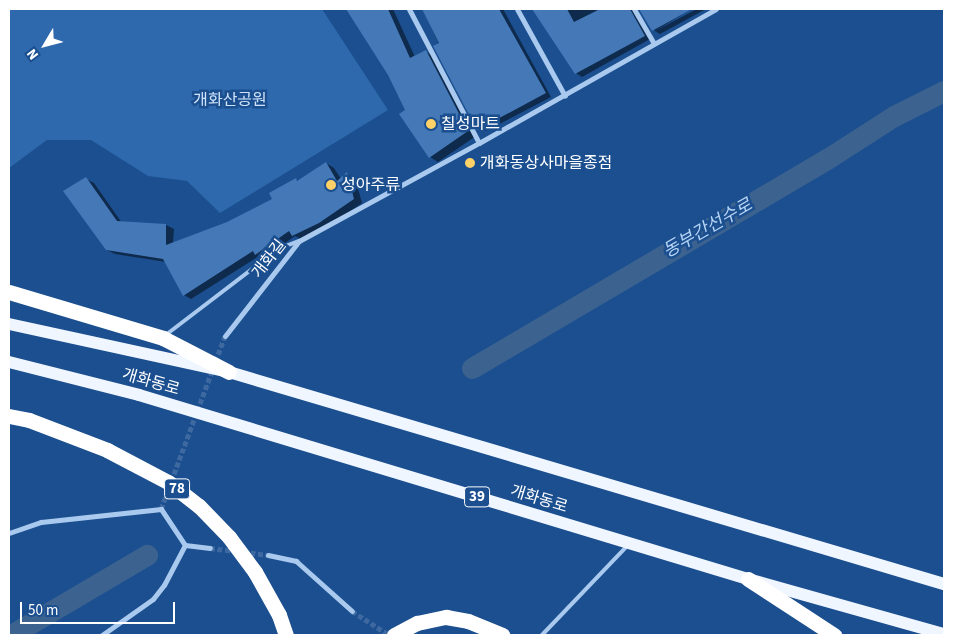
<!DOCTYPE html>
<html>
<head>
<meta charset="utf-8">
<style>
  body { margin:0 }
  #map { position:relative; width:953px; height:644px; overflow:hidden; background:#1b4f8f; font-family:"Source Sans 3","Noto Sans KR",sans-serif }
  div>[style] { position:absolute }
  .green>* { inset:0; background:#2e69ad }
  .shadow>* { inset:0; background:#0007 }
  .canal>* { height:21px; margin:-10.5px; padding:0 10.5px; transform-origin:10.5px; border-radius:10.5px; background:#3c6290 }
  .building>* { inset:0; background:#4478b7 }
  .street-tunnel>* { height:5px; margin-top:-2.5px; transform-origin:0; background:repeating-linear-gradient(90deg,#3d69a0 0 5px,transparent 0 7.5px) }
  .lane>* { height:4px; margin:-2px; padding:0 2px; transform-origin:2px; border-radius:2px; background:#a9c9ee }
  .street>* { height:5px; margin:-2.5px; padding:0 2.5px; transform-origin:2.5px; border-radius:2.5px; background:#a9c9ee }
  .primary>* { height:12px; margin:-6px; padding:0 6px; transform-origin:6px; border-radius:6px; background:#f0f6ff }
  .highway>* { height:15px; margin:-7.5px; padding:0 7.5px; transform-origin:7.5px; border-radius:7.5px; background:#fff }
  .dots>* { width:14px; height:14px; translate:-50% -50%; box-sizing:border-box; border:2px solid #1b4f8f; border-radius:50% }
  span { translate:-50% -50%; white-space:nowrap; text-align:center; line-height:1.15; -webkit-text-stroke:5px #1b4f8f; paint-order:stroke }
  .shield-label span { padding:1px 4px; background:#1b4f8f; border:1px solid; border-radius:4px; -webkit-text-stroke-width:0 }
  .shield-label { font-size:15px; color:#fff; font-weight:700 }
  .park-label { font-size:16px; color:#cfe3fa }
  .poi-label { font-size:16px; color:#fff }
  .left { translate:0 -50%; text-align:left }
  .street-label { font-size:16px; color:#fff }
  .water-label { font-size:18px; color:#b5d3f5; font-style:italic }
  .frame { position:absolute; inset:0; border:10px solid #fff; pointer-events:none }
  .north { position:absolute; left:20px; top:20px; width:50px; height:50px; -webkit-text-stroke:4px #1b4f8f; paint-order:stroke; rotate:233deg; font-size:14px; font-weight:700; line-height:20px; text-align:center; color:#fff }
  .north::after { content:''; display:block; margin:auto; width:18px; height:22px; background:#fff; clip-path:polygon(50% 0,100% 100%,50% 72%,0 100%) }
  .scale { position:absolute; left:20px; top:602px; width:155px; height:22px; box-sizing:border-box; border:2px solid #fff; border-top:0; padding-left:6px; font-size:15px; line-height:18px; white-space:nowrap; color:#fff; -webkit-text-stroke:4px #1b4f8f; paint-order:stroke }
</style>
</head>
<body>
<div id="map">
  <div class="green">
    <i style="clip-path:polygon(9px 9px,322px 9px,388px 110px,220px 213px,187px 181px,148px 176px,91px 140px,47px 140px,9px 168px)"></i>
  </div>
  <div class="shadow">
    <i style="clip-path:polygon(348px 9px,393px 9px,415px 57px,426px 52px,434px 56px,476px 136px,438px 162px,430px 157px,389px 75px)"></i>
    <i style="clip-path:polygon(423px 9px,503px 9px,551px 97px,484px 132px,478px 129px)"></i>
    <i style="clip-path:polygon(536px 9px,638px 9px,636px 15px,650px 39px,582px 77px,576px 73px)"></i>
    <i style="clip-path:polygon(640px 9px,691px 9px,655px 31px)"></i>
    <i style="clip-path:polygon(697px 9px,706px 9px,660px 34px,655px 31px)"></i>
    <i style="clip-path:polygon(326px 163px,334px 168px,341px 179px,347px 174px,355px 178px,362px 203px,327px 227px,301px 239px,295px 236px,264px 258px,259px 256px,191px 299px,184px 295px,166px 262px,115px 254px,107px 250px,86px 179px,94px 183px,122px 223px,166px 225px,174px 229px,173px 243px,228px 224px,274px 200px,296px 180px,299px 181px)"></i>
  </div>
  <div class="canal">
    <i style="left:472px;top:368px;width:412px;rotate:-30.5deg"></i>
    <i style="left:827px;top:159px;width:80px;rotate:-32.7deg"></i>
    <i style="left:894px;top:116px;width:56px;rotate:-26.6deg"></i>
    <i style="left:11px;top:635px;width:158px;rotate:-30.5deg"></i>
  </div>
  <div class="building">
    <i style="clip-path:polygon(346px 9px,388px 9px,410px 58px,426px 50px,468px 131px,429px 158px,399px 114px,405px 110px,388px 75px)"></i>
    <i style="clip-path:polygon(422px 9px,499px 9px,546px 93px,477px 130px,433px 46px,439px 43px)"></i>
    <i style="clip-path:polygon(532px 9px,567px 9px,574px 22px,600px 9px,630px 9px,645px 36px,575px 74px)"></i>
    <i style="clip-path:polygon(639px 9px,692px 9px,652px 31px)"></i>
    <i style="clip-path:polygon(326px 162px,337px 181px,347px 172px,354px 199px,319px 223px,292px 236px,289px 231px,255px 255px,253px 251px,183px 296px,163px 259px,106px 250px,63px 191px,86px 177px,117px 221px,166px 224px,166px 245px,227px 222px,272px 199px,269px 193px,296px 178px,297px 181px)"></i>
  </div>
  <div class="street-tunnel">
    <i style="left:161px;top:509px;width:184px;rotate:-69.7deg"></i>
    <i style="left:210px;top:548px;width:25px;rotate:7deg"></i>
    <i style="left:243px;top:552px;width:25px;rotate:7deg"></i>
    <i style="left:352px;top:611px;width:44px;rotate:33deg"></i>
  </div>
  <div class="lane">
    <i style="left:167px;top:334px;width:140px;rotate:-37.4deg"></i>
    <i style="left:278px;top:249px;width:22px;rotate:-21deg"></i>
    <i style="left:542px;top:635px;width:123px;rotate:-46.3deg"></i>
  </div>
  <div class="street">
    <i style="left:409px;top:9px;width:151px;rotate:62.4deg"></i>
    <i style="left:517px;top:9px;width:99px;rotate:61.1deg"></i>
    <i style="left:634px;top:9px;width:39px;rotate:60deg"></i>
    <i style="left:225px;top:336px;width:120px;rotate:-52.1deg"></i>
    <i style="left:299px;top:241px;width:205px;rotate:-28.6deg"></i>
    <i style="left:479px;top:143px;width:272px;rotate:-29.5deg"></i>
    <i style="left:9px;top:533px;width:34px;rotate:-19deg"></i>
    <i style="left:41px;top:522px;width:121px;rotate:-6.2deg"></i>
    <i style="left:161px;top:509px;width:43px;rotate:56.3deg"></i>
    <i style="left:185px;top:545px;width:25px;rotate:7deg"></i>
    <i style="left:268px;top:555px;width:29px;rotate:12deg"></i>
    <i style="left:296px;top:561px;width:75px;rotate:41.8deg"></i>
    <i style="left:102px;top:635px;width:62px;rotate:-35.2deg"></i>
    <i style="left:153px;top:599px;width:18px;rotate:-52deg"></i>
    <i style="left:164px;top:585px;width:45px;rotate:-62.3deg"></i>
  </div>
  <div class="primary">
    <i style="left:9px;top:324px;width:225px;rotate:12.3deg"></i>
    <i style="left:229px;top:372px;width:746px;rotate:16.52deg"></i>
    <i style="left:9px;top:362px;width:134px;rotate:14.2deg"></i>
    <i style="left:139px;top:395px;width:636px;rotate:16.81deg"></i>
    <i style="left:748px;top:579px;width:204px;rotate:15.7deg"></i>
  </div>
  <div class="highway">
    <i style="left:9px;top:292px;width:161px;rotate:16.6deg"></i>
    <i style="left:163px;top:338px;width:74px;rotate:27.3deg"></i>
    <i style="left:9px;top:416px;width:20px;rotate:11deg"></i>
    <i style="left:29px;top:420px;width:84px;rotate:21deg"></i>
    <i style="left:107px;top:450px;width:69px;rotate:27.7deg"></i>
    <i style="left:168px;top:482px;width:39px;rotate:38deg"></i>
    <i style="left:199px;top:506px;width:43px;rotate:45.9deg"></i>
    <i style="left:229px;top:537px;width:44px;rotate:53.4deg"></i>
    <i style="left:255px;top:572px;width:49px;rotate:60.8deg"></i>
    <i style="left:279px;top:615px;width:21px;rotate:71deg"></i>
    <i style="left:748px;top:579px;width:103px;rotate:33.1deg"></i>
    <i style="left:394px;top:635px;width:26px;rotate:-28deg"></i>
    <i style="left:417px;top:623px;width:30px;rotate:-12deg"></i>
    <i style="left:446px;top:617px;width:22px;rotate:10deg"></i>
    <i style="left:468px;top:621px;width:37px;rotate:22deg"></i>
  </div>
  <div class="dots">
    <i style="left:431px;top:124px;background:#ffd166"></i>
    <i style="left:470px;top:163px;background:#ffd166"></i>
    <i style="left:331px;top:185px;background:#ffd166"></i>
  </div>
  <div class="shield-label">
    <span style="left:177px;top:489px">78</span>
    <span style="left:477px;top:497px">39</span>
  </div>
  <div class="park-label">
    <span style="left:230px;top:100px">개화산공원</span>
  </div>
  <div class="poi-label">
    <span class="left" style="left:441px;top:124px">칠성마트</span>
    <span class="left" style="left:480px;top:163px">개화동상사마을종점</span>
    <span class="left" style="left:341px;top:185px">성아주류</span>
  </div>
  <div class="street-label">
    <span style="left:269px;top:259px;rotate:-52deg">개화길</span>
    <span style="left:151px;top:382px;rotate:16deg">개화동로</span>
    <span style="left:539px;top:499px;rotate:17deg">개화동로</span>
  </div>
  <div class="water-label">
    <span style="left:708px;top:229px;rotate:-30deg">동부간선수로</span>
  </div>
  <div class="frame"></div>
  <div class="north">N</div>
  <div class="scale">50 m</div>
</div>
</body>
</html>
